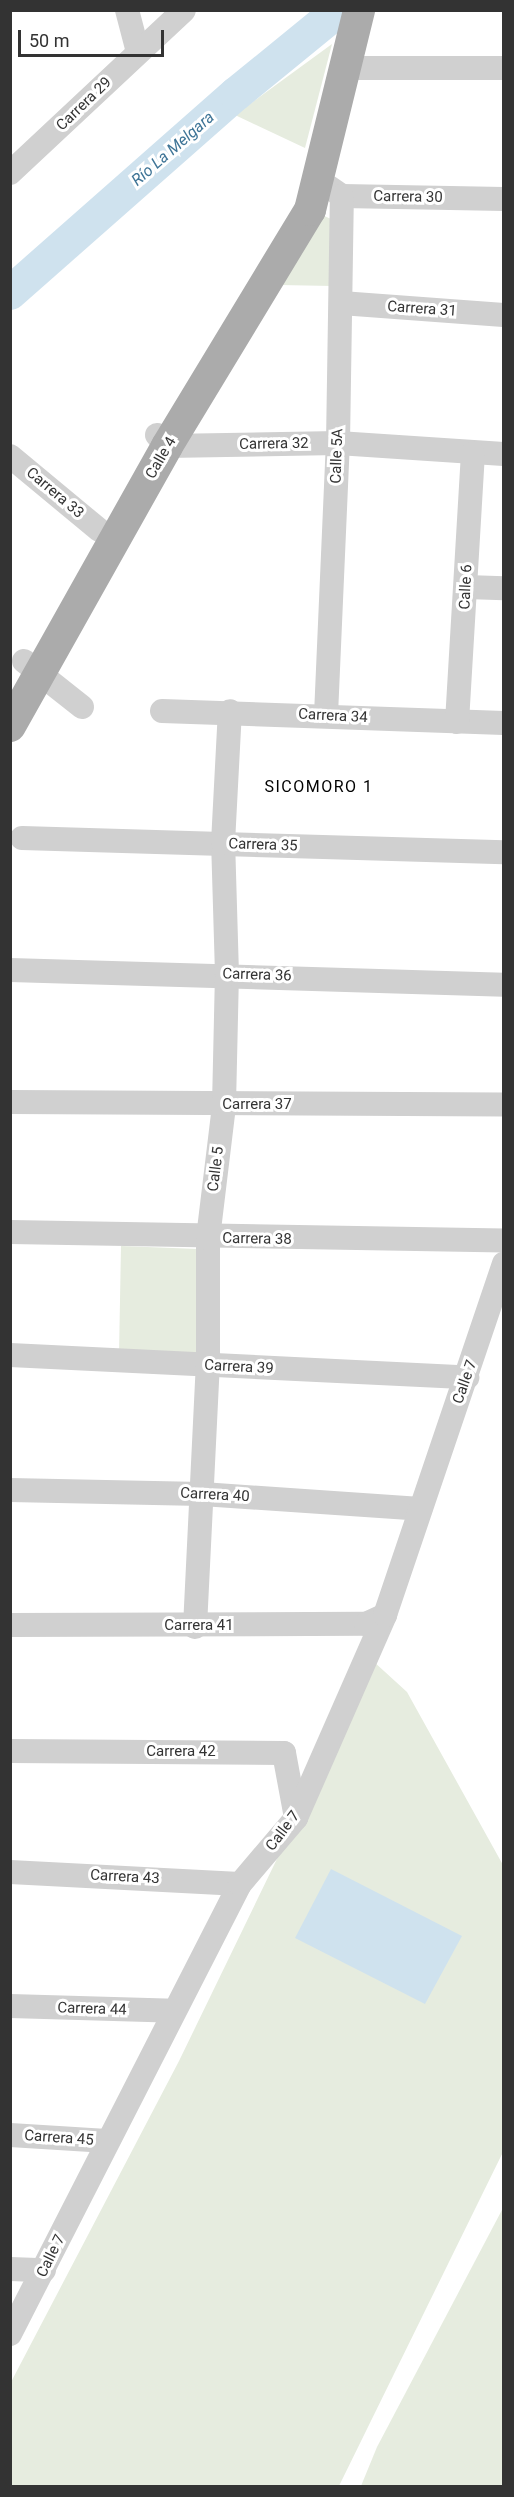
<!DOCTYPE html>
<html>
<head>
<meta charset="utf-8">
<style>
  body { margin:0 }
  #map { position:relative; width:514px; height:2497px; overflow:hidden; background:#fff; font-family:Roboto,sans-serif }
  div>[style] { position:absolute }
  .green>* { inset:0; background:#e6ecdf }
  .water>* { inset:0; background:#cfe2ee }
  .river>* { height:34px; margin:-17px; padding:0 17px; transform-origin:17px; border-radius:17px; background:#cfe2ee }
  .minor>* { height:24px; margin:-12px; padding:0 12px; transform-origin:12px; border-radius:12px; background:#d0d0d0 }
  .major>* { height:32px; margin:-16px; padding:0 16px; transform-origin:16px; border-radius:16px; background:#ababab }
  span { translate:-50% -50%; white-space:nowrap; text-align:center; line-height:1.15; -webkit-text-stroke:6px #fff; paint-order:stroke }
  .street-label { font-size:15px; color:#333 }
  .water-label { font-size:16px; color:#3f7597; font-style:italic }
  .neighbourhood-label { font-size:16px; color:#000; letter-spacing:1.5px }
  .frame { position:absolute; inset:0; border:12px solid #333; pointer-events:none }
  .scale { position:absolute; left:18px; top:30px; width:146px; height:27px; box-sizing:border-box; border:3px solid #333; border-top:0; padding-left:8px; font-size:18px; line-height:21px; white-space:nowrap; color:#333; -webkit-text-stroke:4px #fff; paint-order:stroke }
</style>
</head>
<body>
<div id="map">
  <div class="green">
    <i style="clip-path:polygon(332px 44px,305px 148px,235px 115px)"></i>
    <i style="clip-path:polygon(322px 215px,331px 219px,333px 286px,279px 285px)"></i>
    <i style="clip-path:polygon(121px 1246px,198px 1249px,197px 1355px,119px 1355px)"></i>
    <i style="clip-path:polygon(373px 1661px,407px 1692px,503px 1865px,504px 2150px,339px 2486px,11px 2486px,10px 2384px,179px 2061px)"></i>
    <i style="clip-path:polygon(503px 2208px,503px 2486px,361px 2486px,377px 2447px)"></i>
  </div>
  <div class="water">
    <i style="clip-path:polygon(331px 1869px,462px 1936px,425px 2004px,295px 1938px)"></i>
  </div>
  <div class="river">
    <i style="left:10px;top:293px;width:301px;rotate:-41.4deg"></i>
    <i style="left:236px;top:94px;width:133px;rotate:-39.2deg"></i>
  </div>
  <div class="minor">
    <i style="left:127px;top:10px;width:43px;rotate:75.3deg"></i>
    <i style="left:348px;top:68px;width:156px"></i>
    <i style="left:10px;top:173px;width:238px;rotate:-43.1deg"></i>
    <i style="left:329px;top:187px;width:16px;rotate:35deg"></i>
    <i style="left:342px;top:196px;width:162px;rotate:1.1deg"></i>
    <i style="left:341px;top:303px;width:163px;rotate:4.2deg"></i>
    <i style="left:157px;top:435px;width:15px;rotate:48deg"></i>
    <i style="left:167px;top:446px;width:171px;rotate:-1deg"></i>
    <i style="left:338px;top:443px;width:166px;rotate:3.8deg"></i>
    <i style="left:10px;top:456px;width:116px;rotate:39.7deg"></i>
    <i style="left:466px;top:587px;width:38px;rotate:2deg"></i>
    <i style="left:24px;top:661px;width:74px;rotate:38.4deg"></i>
    <i style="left:162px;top:711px;width:342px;rotate:2deg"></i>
    <i style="left:326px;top:715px;width:272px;rotate:-87.5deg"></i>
    <i style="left:338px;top:443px;width:247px;rotate:-89.1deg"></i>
    <i style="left:457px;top:722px;width:269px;rotate:-86.6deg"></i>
    <i style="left:22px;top:838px;width:482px;rotate:1.7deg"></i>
    <i style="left:10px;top:970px;width:494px;rotate:1.7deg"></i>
    <i style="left:10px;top:1102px;width:494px;rotate:0.3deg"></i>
    <i style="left:10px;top:1232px;width:494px;rotate:1deg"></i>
    <i style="left:10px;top:1355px;width:458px;rotate:2.8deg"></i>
    <i style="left:10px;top:1490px;width:192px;rotate:1.2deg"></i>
    <i style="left:202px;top:1494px;width:219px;rotate:3.9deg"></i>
    <i style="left:10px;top:1625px;width:356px;rotate:-0.2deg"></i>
    <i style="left:366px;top:1624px;width:21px;rotate:-25deg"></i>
    <i style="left:195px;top:1627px;width:262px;rotate:-87.2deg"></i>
    <i style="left:208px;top:1365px;width:127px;rotate:-90deg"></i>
    <i style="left:208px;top:1238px;width:134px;rotate:-83.1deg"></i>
    <i style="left:224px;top:1105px;width:131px;rotate:-88.7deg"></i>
    <i style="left:227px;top:974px;width:131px;rotate:-91.7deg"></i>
    <i style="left:223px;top:843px;width:132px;rotate:-87deg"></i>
    <i style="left:10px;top:1751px;width:274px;rotate:0.4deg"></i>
    <i style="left:284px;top:1753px;width:66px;rotate:79.5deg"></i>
    <i style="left:10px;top:1872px;width:230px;rotate:3deg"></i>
    <i style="left:10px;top:2006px;width:164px;rotate:1.7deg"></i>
    <i style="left:10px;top:2135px;width:97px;rotate:3.5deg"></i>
    <i style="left:10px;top:2269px;width:34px;rotate:2deg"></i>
    <i style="left:10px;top:2334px;width:505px;rotate:-62.93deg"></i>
    <i style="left:240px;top:1884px;width:87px;rotate:-49.7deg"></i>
    <i style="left:296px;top:1818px;width:222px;rotate:-66.3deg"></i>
    <i style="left:385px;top:1615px;width:371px;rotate:-71.3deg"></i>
  </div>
  <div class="major">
    <i style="left:10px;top:726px;width:321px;rotate:-60.7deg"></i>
    <i style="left:167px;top:446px;width:276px;rotate:-58.8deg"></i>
    <i style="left:310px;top:210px;width:206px;rotate:-76.2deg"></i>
  </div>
  <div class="street-label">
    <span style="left:84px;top:104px;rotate:-44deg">Carrera 29</span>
    <span style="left:408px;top:197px;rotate:1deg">Carrera 30</span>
    <span style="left:422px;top:309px;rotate:4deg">Carrera 31</span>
    <span style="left:274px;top:444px;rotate:-1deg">Carrera 32</span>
    <span style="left:337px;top:456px;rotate:-88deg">Calle 5A</span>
    <span style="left:161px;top:458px;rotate:-60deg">Calle 4</span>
    <span style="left:55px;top:493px;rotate:40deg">Carrera 33</span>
    <span style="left:466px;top:587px;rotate:-87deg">Calle 6</span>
    <span style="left:333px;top:716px;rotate:3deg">Carrera 34</span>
    <span style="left:263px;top:845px;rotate:2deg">Carrera 35</span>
    <span style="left:257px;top:975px;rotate:2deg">Carrera 36</span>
    <span style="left:257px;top:1105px">Carrera 37</span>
    <span style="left:216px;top:1169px;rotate:-83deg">Calle 5</span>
    <span style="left:257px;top:1239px;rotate:1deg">Carrera 38</span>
    <span style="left:239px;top:1367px;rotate:3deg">Carrera 39</span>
    <span style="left:465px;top:1382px;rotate:-71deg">Calle 7</span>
    <span style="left:215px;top:1495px;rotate:3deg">Carrera 40</span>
    <span style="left:199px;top:1626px">Carrera 41</span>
    <span style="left:181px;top:1752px">Carrera 42</span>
    <span style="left:283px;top:1831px;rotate:-53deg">Calle 7</span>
    <span style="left:125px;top:1877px;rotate:3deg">Carrera 43</span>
    <span style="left:92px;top:2009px;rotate:2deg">Carrera 44</span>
    <span style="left:59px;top:2138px;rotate:4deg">Carrera 45</span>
    <span style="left:51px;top:2256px;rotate:-64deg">Calle 7</span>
  </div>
  <div class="water-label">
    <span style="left:173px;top:149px;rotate:-41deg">Río La Melgara</span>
  </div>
  <div class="neighbourhood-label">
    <span style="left:319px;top:787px">SICOMORO 1</span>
  </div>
  <div class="frame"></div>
  <div class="scale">50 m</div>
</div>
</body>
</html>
